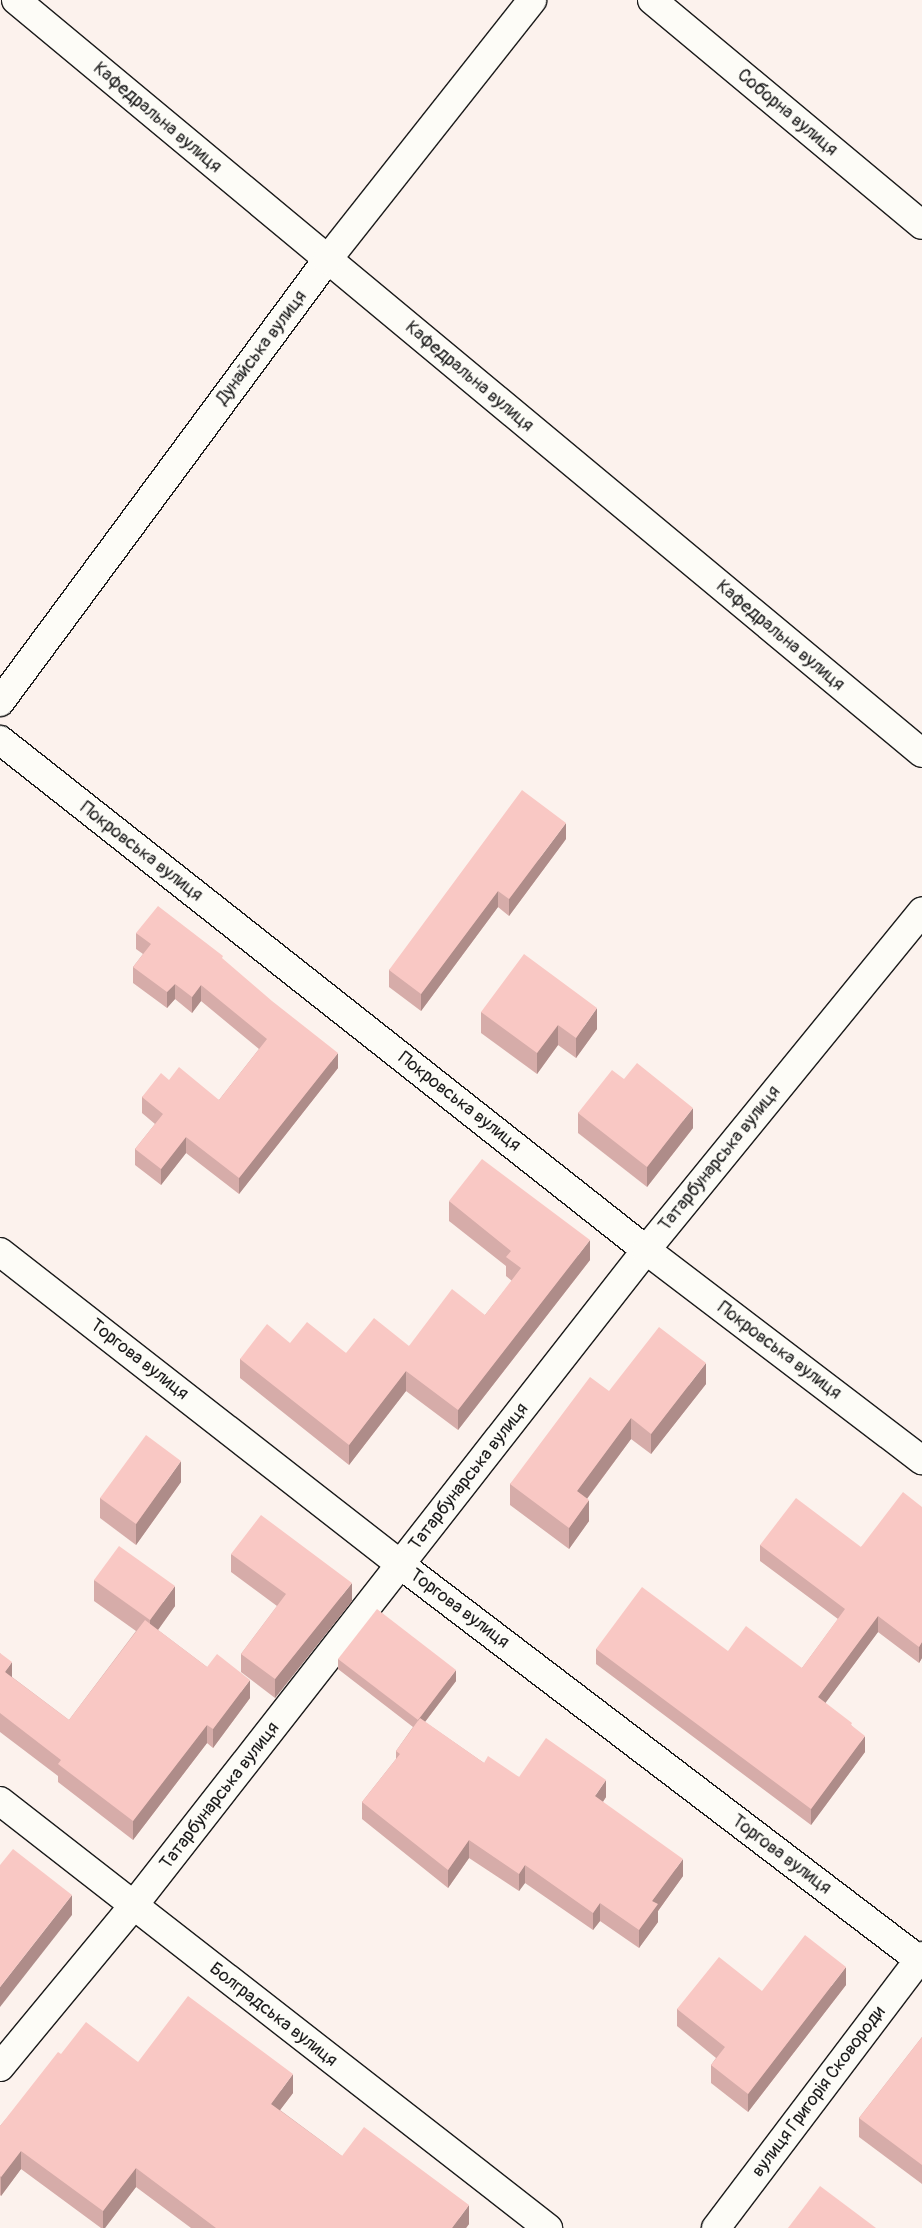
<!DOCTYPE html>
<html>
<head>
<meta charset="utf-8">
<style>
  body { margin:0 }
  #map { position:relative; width:922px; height:2228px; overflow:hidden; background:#fcf2ed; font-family:Pangolin,sans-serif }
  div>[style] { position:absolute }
  .roads { filter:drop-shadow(1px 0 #1c1c1c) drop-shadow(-1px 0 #1c1c1c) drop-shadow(0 1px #1c1c1c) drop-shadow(0 -1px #1c1c1c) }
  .minor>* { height:28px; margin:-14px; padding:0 14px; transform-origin:14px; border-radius:14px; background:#fdfcf7 }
  .tertiary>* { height:28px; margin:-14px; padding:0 14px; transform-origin:14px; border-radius:14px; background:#fdfcf7 }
  .secondary>* { height:28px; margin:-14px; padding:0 14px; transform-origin:14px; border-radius:14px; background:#fdfcf7 }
  .wall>* { inset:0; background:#d6aca9 }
  .shaded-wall>* { inset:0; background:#ae8c89 }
  .building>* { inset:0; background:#f9c8c4 }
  span { translate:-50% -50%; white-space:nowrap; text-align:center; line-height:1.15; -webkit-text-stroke:4.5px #fdfcf7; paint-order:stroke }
  .street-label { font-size:18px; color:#1c1c1c }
</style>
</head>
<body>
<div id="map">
  <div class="roads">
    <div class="minor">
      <i style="left:16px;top:0;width:1178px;rotate:39.73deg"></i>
      <i style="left:652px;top:0;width:351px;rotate:39.8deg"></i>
      <i style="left:0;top:740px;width:823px;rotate:38.29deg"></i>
      <i style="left:0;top:1801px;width:695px;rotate:37.93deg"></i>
      <i style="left:0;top:2067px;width:209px;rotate:-50.4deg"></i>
      <i style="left:133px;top:1906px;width:833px;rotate:-51.97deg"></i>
      <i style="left:646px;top:1250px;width:437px;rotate:-50.8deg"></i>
      <i style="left:716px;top:2228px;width:341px;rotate:-52.9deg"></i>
    </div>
    <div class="tertiary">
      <i style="left:646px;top:1250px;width:347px;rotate:37.3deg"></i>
    </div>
    <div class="secondary">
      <i style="left:0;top:702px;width:550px;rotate:-53.51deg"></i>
      <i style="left:327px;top:260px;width:331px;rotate:-51.7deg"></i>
      <i style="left:0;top:1252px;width:509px;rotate:37.97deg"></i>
      <i style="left:401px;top:1565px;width:655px;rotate:37.31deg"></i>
    </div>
  </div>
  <div class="wall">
    <i style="clip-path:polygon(566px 839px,509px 916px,498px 907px,421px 1011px,389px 987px,389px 970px)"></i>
    <i style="clip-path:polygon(136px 933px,223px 960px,338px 1068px,239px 1194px,186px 1153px,161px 1185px,135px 1165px,135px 1149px,155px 1124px,142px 1113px,142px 1097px,169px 1080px,219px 1100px,259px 1049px,201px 1001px,192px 1013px,175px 999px,167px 1008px,133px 983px,133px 967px,143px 954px,136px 949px)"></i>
    <i style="clip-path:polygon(481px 1012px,597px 1029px,576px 1058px,558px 1045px,537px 1074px,481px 1033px)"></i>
    <i style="clip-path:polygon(624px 1079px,693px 1128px,647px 1187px,578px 1133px,578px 1113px)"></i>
    <i style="clip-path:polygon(449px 1201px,590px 1260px,458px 1430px,406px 1391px,349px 1465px,240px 1378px,240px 1359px,290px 1343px,346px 1353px,409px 1346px,485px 1315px,512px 1281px,506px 1276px,506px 1266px,449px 1221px)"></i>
    <i style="clip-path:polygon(706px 1384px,651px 1454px,631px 1439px,587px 1499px,589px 1521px,569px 1549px,510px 1505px,510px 1484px,609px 1391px)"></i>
    <i style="clip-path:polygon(181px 1482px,136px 1545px,100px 1518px,100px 1498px)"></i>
    <i style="clip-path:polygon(922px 1507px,922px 1658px,919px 1663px,878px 1632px,825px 1703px,852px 1726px,865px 1752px,811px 1825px,596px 1664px,596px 1649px,728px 1651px,802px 1668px,838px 1619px,760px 1561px,760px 1545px,861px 1547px)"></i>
    <i style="clip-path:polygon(231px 1554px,352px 1601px,275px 1698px,241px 1672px,241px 1654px,277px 1606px,231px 1572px)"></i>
    <i style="clip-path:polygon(94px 1580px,175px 1606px,158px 1630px,207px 1667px,250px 1698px,213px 1748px,207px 1743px,133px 1840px,58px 1782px,58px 1776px,0 1732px,0 1653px,12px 1677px,69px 1720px,136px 1631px,94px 1601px)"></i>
    <i style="clip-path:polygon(338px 1659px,456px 1681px,425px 1722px,484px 1763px,519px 1777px,606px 1797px,603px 1802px,683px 1876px,658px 1911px,658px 1922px,639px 1948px,600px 1921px,593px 1930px,525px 1883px,519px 1891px,469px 1858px,448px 1888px,362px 1819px,362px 1802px,396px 1759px,396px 1751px,413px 1727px,338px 1669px)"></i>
    <i style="clip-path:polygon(846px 1985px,748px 2112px,711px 2083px,711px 2065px,716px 2058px,677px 2026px,677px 2009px,762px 1991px)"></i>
    <i style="clip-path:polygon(922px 2037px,922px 2184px,859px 2137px,859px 2118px)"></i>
    <i style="clip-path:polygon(61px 2054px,138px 2062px,293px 2093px,280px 2110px,342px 2156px,469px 2224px,466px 2228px,191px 2228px,136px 2187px,105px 2228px,101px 2228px,21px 2169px,1px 2196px,0 2195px,0 2126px)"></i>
  </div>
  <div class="shaded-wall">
    <i style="clip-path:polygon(566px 823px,566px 839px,509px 916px,509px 899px)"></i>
    <i style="clip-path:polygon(498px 891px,498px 907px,421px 1011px,421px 994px)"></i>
    <i style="clip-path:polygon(175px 984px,175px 999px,167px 1008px,167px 992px)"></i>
    <i style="clip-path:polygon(201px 985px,201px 1001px,192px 1013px,192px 997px)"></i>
    <i style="clip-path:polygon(597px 1008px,597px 1029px,576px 1058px,576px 1038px)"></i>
    <i style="clip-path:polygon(558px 1025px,558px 1045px,537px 1074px,537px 1053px)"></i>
    <i style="clip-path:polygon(338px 1053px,338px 1068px,239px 1194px,239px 1178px)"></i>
    <i style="clip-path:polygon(693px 1108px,693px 1128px,647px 1187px,647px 1167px)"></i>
    <i style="clip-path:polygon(186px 1137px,186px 1153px,161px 1185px,161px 1169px)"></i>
    <i style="clip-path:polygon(590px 1240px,590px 1260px,458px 1430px,458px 1410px)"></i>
    <i style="clip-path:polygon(706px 1363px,706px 1384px,651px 1454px,651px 1434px)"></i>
    <i style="clip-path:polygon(406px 1371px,406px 1391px,349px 1465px,349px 1445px)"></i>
    <i style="clip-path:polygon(631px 1418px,631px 1439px,577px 1512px,577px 1491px)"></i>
    <i style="clip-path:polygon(181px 1461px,181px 1482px,136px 1545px,136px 1524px)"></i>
    <i style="clip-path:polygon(589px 1500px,589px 1521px,569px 1549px,569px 1528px)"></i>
    <i style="clip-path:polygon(352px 1583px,352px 1601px,275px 1698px,275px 1679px)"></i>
    <i style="clip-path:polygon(175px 1586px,175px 1606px,150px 1641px,150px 1620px)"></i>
    <i style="clip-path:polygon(878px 1616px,878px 1632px,818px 1713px,818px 1697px)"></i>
    <i style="clip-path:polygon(922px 1642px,922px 1658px,919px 1663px,919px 1647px)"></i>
    <i style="clip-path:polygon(12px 1662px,12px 1680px,5px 1672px)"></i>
    <i style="clip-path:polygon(456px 1670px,456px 1681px,418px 1731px,418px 1720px)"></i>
    <i style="clip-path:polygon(250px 1680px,250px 1698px,213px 1748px,213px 1729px)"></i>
    <i style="clip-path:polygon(207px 1725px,207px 1743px,133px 1840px,133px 1821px)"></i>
    <i style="clip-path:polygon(865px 1736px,865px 1752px,811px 1825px,811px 1809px)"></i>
    <i style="clip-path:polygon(606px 1780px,606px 1797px,595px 1813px,595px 1796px)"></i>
    <i style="clip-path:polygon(469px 1840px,469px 1858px,448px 1888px,448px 1870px)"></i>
    <i style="clip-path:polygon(683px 1859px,683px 1876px,658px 1911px,658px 1922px,639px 1948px,639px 1930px,652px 1901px)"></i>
    <i style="clip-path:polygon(525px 1865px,525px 1883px,519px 1891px,519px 1874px)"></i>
    <i style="clip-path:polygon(72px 1895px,72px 1915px,0 2007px,0 1987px)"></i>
    <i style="clip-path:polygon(600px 1903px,600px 1921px,593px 1930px,593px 1913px)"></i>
    <i style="clip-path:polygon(846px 1967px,846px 1985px,748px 2112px,748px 2094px)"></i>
    <i style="clip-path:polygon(293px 2074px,293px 2093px,271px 2122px,271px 2104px)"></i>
    <i style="clip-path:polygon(21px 2151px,21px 2169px,1px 2196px,1px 2177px)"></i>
    <i style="clip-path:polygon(136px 2168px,136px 2187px,105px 2228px,103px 2228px,103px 2211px)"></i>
    <i style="clip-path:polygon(469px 2205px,469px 2224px,466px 2228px,452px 2228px)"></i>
  </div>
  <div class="building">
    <i style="clip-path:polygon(522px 790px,566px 823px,509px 899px,498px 891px,421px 994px,389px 970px)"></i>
    <i style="clip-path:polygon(158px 906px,223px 956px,222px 958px,272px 1001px,338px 1053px,239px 1178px,186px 1137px,161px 1169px,135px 1149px,163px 1114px,142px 1097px,161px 1073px,169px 1080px,179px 1067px,219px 1100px,267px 1039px,201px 985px,192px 997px,175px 984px,167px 992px,133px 967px,151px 944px,136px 933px)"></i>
    <i style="clip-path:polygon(524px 954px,597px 1008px,576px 1038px,558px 1025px,537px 1053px,481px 1012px)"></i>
    <i style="clip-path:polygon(637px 1063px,693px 1108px,647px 1167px,578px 1113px,612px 1070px,624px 1079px)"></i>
    <i style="clip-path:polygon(482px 1159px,590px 1240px,458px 1410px,406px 1371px,349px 1445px,240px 1359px,267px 1324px,290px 1343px,307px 1322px,346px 1353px,374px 1318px,409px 1346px,452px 1289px,485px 1315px,521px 1268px,506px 1257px,511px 1251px,449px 1201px)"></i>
    <i style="clip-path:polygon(659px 1327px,706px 1363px,651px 1434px,631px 1418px,577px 1491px,589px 1500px,569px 1528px,510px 1484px,590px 1377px,609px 1391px)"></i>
    <i style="clip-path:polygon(146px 1435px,181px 1461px,136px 1524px,100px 1498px)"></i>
    <i style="clip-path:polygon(903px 1492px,922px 1507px,922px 1642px,919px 1647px,878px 1616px,818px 1697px,852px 1723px,851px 1725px,865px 1736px,811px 1809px,596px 1649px,642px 1587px,728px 1651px,746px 1626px,802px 1668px,845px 1609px,760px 1545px,796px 1498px,861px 1547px)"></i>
    <i style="clip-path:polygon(261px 1515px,352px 1583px,275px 1679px,241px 1654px,286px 1594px,231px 1554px)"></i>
    <i style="clip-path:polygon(119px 1546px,175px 1586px,150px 1620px,94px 1580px)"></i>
    <i style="clip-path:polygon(377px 1609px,456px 1670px,418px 1720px,338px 1659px)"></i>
    <i style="clip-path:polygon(145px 1620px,207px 1667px,217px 1654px,250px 1680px,213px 1729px,207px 1725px,133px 1821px,58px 1764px,61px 1760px,0 1713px,0 1653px,12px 1662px,5px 1672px,69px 1720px)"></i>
    <i style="clip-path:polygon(420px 1718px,484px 1763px,488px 1756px,519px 1777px,546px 1738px,606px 1780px,595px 1796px,683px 1859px,652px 1901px,658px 1904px,639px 1930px,600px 1903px,593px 1913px,525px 1865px,519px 1874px,469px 1840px,448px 1870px,362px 1802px,400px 1754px,396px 1751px)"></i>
    <i style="clip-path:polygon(13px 1849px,72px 1895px,0 1987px,0 1865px)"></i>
    <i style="clip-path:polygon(805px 1935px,846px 1967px,748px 2094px,711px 2065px,725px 2047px,677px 2009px,719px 1957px,762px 1991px)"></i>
    <i style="clip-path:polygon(188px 1996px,293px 2074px,271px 2104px,342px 2156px,364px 2127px,469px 2205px,452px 2228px,216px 2228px,136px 2168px,103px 2211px,21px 2151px,1px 2177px,0 2176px,0 2126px,58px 2052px,61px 2054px,86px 2022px,138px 2062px)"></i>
    <i style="clip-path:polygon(922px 2037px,922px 2165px,859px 2118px)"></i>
    <i style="clip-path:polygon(820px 2186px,876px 2228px,788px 2228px)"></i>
  </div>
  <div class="street-label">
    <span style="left:787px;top:113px;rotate:40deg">Соборна вулиця</span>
    <span style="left:157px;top:118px;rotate:40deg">Кафедральна вулиця</span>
    <span style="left:262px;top:348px;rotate:-53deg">Дунайська вулиця</span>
    <span style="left:469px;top:377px;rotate:40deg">Кафедральна вулиця</span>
    <span style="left:780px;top:636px;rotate:40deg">Кафедральна вулиця</span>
    <span style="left:141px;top:852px;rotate:38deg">Покровська вулиця</span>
    <span style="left:459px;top:1102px;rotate:38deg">Покровська вулиця</span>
    <span style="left:720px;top:1159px;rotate:-51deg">Татарбунарська вулиця</span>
    <span style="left:779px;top:1351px;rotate:37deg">Покровська вулиця</span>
    <span style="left:139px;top:1360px;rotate:38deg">Торгова вулиця</span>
    <span style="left:469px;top:1477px;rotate:-52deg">Татарбунарська вулиця</span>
    <span style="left:459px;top:1609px;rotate:37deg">Торгова вулиця</span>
    <span style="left:220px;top:1796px;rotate:-52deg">Татарбунарська вулиця</span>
    <span style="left:781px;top:1855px;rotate:37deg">Торгова вулиця</span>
    <span style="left:273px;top:2015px;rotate:38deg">Болградська вулиця</span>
    <span style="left:819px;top:2092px;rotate:-53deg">вулиця Григорія Сковороди</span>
  </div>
</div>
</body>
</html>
